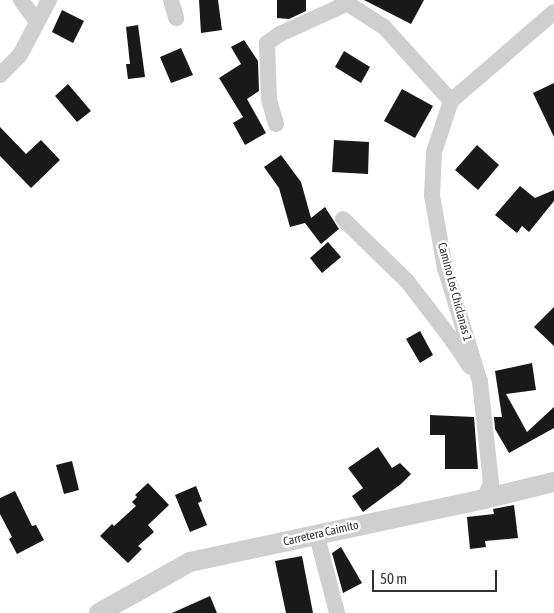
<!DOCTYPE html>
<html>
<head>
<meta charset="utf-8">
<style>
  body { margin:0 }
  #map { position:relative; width:554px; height:613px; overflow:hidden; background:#fff; font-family:"Asap Condensed",sans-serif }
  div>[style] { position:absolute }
  .building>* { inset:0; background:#191919 }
  .minor>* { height:16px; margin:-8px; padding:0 8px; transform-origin:8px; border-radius:8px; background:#cfcfcf }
  .tertiary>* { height:20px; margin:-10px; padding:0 10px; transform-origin:10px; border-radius:10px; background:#cfcfcf }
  span { translate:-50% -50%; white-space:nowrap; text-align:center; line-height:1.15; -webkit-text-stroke:5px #fff; paint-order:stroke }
  .street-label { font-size:12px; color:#323232 }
  .scale { position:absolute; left:372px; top:570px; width:125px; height:22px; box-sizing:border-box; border:2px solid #323232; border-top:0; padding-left:6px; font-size:15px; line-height:18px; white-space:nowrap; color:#323232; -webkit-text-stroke:4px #fff; paint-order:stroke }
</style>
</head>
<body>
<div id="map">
  <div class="building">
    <i style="clip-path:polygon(199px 0,218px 0,222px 30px,201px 33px)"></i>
    <i style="clip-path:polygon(277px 0,306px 0,306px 11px,289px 19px,277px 18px)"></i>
    <i style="clip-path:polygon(364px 0,424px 0,411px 24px)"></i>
    <i style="clip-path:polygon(62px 10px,84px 21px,73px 43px,52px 32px)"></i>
    <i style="clip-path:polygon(138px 25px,145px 77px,128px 79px,126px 64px,130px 64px,126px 27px)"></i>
    <i style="clip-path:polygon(244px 40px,258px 61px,259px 91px,247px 99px,266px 133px,245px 145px,233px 123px,243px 117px,219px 78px,241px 64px,231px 47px)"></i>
    <i style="clip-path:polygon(181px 48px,193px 75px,171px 83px,160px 57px)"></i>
    <i style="clip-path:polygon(344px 51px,370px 67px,361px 83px,335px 67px)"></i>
    <i style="clip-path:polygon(554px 83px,554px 137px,533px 93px)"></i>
    <i style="clip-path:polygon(68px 84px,91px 111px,77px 122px,55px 96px)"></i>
    <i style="clip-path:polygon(402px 89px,433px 106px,415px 138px,384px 121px)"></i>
    <i style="clip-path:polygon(0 127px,26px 154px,41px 140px,60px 160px,31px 188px,0 156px)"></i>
    <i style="clip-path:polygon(334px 140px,369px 142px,368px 174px,332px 172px)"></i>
    <i style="clip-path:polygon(477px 145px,499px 165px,478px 190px,455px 170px)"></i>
    <i style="clip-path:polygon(281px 155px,301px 182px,311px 218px,325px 207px,339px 229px,321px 244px,305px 223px,290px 227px,279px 188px,264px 167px)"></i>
    <i style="clip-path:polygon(520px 186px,535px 198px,554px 190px,554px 201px,529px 232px,522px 226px,517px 233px,495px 215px)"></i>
    <i style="clip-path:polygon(328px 242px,341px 257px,322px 273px,310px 258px)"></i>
    <i style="clip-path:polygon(554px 307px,554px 346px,534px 327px)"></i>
    <i style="clip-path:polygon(420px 331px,433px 355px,420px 363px,406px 339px)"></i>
    <i style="clip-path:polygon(532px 363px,536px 390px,506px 394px,527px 432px,554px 407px,554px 428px,509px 453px,495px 429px,494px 417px,502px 417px,495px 371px)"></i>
    <i style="clip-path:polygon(430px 415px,474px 417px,478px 469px,445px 469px,445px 435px,430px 435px)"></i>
    <i style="clip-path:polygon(378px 447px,392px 468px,400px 463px,411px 474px,401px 484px,363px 512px,352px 496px,363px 488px,348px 468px)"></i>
    <i style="clip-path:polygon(72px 461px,79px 490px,64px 494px,56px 465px)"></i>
    <i style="clip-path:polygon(148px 483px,169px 505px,148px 525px,154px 532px,138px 546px,142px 549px,128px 563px,100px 536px,112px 524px,114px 526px,136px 506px,132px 502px,137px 497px,135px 495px)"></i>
    <i style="clip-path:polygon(196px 486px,202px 501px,198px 503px,207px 525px,190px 532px,175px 495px)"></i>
    <i style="clip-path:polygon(15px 491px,32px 526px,36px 525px,44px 540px,17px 554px,9px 539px,12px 537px,0 514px,0 498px)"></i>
    <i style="clip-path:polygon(514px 505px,518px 538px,485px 541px,486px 547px,470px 549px,467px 517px,494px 514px,493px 509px)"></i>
    <i style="clip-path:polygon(341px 547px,362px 583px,343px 593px,332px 553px)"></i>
    <i style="clip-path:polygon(302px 556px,313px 613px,286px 613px,275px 561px)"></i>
    <i style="clip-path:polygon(210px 596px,217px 613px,172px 613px)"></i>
  </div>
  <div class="minor">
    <i style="left:21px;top:0;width:27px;rotate:54deg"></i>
    <i style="left:171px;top:0;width:19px;rotate:74deg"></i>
    <i style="left:342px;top:0;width:50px;rotate:32.7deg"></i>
    <i style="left:384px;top:27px;width:100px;rotate:47.8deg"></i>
    <i style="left:0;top:75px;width:28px;rotate:-45deg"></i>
    <i style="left:20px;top:55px;width:62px;rotate:-62.2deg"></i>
    <i style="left:276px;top:124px;width:25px;rotate:-106deg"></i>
    <i style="left:269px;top:100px;width:57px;rotate:-92deg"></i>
    <i style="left:267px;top:43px;width:16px;rotate:-35deg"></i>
    <i style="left:280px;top:34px;width:75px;rotate:-24.5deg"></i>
    <i style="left:343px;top:219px;width:89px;rotate:44.1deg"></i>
    <i style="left:407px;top:281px;width:71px;rotate:52.5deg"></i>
    <i style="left:450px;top:337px;width:36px;rotate:56deg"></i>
    <i style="left:484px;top:499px;width:17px;rotate:-66deg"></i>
    <i style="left:491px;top:483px;width:102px;rotate:-96.2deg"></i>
    <i style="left:480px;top:382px;width:119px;rotate:-107.1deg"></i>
    <i style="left:445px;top:268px;width:73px;rotate:-100.2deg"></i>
    <i style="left:432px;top:196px;width:44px;rotate:-87.4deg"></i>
    <i style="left:434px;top:152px;width:54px;rotate:-71.6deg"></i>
    <i style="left:451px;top:101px;width:136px;rotate:-40.8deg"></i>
    <i style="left:317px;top:536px;width:80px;rotate:75.4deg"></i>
  </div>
  <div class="tertiary">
    <i style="left:99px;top:613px;width:104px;rotate:-29.3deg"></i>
    <i style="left:190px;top:562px;width:301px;rotate:-12.1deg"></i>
    <i style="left:484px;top:499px;width:72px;rotate:-13.7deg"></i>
  </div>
  <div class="street-label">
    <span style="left:454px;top:292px;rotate:75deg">Camino Los Chiclanas 1</span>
    <span style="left:321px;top:534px;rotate:-13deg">Carretera Caimito</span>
  </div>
  <div class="scale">50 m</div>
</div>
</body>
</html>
